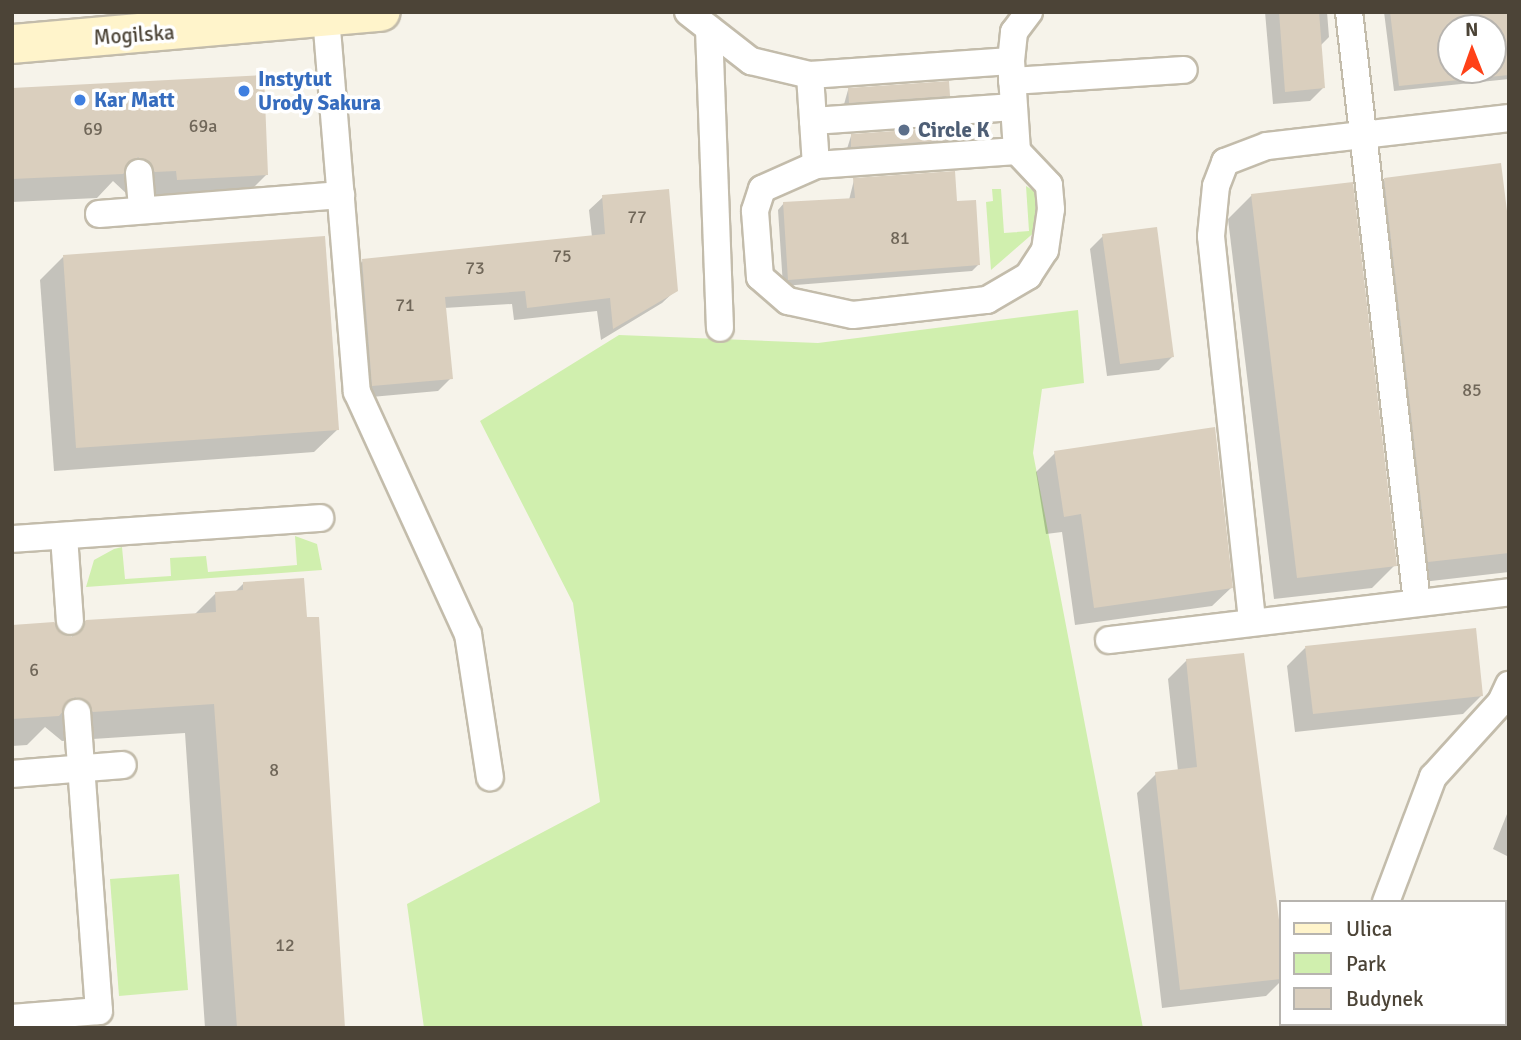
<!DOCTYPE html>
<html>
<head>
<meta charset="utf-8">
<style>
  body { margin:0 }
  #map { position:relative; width:1521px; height:1040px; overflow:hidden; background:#f6f3ea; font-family:Signika,sans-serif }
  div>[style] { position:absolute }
  .green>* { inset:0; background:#d0efae }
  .shadow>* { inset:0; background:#0003 }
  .building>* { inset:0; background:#dacfbe }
  .roads { filter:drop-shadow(2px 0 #c3bcab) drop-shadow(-2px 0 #c3bcab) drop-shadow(0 2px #c3bcab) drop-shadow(0 -2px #c3bcab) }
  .lane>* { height:26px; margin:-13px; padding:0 13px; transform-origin:13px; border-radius:13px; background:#fff }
  .secondary>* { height:38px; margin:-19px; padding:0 19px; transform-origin:19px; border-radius:19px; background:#fff4cb }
  .dots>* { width:19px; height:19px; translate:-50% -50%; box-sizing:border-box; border:4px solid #fff; border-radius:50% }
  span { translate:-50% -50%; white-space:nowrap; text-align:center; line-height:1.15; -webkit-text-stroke:7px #fff; paint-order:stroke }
  .number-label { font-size:18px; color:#706759 }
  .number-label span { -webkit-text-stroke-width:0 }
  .street-label { font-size:21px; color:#4c4437 }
  .shop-label { font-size:21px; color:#366cbe; font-weight:700 }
  .left { translate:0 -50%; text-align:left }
  .service-label { font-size:21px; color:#4e5e75; font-weight:700 }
  .frame { position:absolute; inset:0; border:14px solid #4c4437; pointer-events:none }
  .legend { position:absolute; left:1279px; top:900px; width:228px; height:126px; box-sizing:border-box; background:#fff; border:2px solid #b7b4af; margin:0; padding:9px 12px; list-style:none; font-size:21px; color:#4c4437 }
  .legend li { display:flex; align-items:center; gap:14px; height:35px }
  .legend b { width:35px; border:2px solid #b7b4af }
  .north { position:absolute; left:1437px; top:14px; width:70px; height:70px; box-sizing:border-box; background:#fff; border:2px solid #b7b4af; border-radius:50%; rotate:359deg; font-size:19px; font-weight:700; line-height:28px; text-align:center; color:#4c4437 }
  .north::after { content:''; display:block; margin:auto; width:24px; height:32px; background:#ff4118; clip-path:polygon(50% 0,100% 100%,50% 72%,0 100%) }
</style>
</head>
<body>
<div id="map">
  <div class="green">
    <i style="clip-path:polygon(1026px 186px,1039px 194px,1037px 230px,991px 270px,986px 202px,993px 201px,992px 189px,1001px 189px,1004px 233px,1029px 231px)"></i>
    <i style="clip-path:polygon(1078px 310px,1084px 383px,1042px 389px,1033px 453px,1143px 1028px,424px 1028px,407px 904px,600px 802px,573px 603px,480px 421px,619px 335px,818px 343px)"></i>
    <i style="clip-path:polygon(295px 536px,317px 544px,322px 570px,86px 587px,94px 560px,114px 549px,122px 547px,125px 579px,171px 576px,170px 558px,206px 556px,208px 572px,297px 565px)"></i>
    <i style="clip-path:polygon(179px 874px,188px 990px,119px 996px,110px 879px)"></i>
  </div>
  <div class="shadow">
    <i style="clip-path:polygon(1265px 12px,1327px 12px,1329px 37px,1320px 46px,1323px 88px,1310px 101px,1273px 104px)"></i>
    <i style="clip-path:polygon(evenodd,1384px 12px,1509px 12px,1509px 79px,1394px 91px,1384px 12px,1451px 28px,1493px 28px,1493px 70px,1451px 70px,1451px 28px)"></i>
    <i style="clip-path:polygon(12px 89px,267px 174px,242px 199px,129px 196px,113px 181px,97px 198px,12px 202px)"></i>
    <i style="clip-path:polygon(848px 90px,948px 95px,942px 101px,843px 108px)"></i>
    <i style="clip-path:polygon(851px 136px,951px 139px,945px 145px,846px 152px)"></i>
    <i style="clip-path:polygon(854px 180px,955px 203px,979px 264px,972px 271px,783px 286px,778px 210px,784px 203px,849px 200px)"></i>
    <i style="clip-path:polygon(1385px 180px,1509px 241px,1509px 572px,1405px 584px,1361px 203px)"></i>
    <i style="clip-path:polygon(1252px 195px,1395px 565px,1372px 588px,1274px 599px,1228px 219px)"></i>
    <i style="clip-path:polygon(603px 197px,676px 290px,662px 303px,601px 340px,597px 311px,514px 320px,512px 304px,444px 308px,451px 378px,438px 391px,360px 398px,349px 274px,363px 261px,592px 237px,589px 210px)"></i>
    <i style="clip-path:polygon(1103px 236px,1172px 357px,1159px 370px,1107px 376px,1090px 249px)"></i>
    <i style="clip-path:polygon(63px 257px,338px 429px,314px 452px,54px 471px,40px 280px)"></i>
    <i style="clip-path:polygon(1055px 453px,1231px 588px,1212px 606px,1075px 625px,1062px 532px,1046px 534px,1036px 472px)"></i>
    <i style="clip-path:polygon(243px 584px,344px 1028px,205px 1028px,185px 733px,62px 741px,45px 727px,27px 745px,12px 746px,12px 627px,70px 638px,86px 622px,194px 615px,215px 594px,235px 592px)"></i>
    <i style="clip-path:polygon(1305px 648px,1481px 696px,1463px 714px,1295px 732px,1287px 666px)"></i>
    <i style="clip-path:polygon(1242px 654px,1281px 981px,1266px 996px,1162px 1008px,1137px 793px,1156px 774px,1178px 771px,1168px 679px,1187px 660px)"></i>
    <i style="clip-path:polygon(1509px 809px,1509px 857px,1493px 849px)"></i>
  </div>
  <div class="building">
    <i style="clip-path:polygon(1279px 12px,1319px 12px,1325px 88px,1285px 92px)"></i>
    <i style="clip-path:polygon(evenodd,1390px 12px,1509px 12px,1509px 75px,1399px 86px,1390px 12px,1451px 28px,1493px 28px,1493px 70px,1451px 70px,1451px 28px)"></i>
    <i style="clip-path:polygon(264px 75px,268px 175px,177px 180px,176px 171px,155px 172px,138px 157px,123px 174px,12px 179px,12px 88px)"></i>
    <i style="clip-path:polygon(949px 81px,950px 96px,849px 103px,848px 88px)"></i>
    <i style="clip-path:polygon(952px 127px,953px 140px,851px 147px,851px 134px)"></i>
    <i style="clip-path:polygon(1501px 163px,1509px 227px,1509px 553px,1428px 562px,1384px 178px)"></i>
    <i style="clip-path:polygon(955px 171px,957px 201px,976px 200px,980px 265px,788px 280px,783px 202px,855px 198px,853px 178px)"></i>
    <i style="clip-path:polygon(1353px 182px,1397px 566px,1297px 578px,1251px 194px)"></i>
    <i style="clip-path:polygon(669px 189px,678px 291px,613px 329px,610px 298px,527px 308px,525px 291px,445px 297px,453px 379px,372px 386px,362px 259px,605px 234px,602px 195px)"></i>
    <i style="clip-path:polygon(1157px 227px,1174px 357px,1120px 364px,1102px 234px)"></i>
    <i style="clip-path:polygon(325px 236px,339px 430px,76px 448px,63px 255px)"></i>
    <i style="clip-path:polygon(1215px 427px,1233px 588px,1094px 608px,1081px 514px,1064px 517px,1054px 451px)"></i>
    <i style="clip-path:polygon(304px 578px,307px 617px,319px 617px,345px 1028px,237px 1028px,214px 704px,93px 712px,75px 697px,59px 716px,12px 719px,12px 625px,54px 622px,72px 637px,86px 620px,216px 612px,215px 592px,243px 590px,243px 582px)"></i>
    <i style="clip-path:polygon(1476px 628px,1483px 696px,1313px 714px,1305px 646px)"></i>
    <i style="clip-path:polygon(1244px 653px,1281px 935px,1281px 979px,1180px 990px,1155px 772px,1197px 767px,1186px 659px)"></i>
  </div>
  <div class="roads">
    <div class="lane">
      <i style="left:688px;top:12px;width:80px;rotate:37.9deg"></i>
      <i style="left:751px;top:61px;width:61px;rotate:13.3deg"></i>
      <i style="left:810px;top:75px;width:90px;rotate:86.2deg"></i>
      <i style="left:816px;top:165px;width:201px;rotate:-4deg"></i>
      <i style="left:1017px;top:151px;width:90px;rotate:-93.8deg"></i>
      <i style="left:1011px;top:61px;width:29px;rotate:-84deg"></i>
      <i style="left:1014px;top:32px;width:25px;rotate:-53deg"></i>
      <i style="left:1349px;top:12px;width:594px;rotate:83.43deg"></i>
      <i style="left:326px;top:17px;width:376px;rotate:85.3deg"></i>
      <i style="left:357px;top:392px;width:266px;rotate:65.4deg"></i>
      <i style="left:468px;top:634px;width:145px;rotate:81.3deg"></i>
      <i style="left:709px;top:29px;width:299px;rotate:87.9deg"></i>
      <i style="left:810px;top:75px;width:201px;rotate:-4deg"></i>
      <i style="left:1012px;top:81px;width:172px;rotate:-3.7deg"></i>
      <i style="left:813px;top:121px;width:201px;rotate:-4deg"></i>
      <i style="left:816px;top:165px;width:59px;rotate:156deg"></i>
      <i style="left:762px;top:189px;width:23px;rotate:108deg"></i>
      <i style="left:755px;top:211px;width:66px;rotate:85.7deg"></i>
      <i style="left:760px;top:277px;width:37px;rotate:41deg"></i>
      <i style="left:788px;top:301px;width:66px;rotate:12.2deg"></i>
      <i style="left:853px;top:315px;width:135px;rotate:-6.4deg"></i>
      <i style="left:987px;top:300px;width:48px;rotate:-30.3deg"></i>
      <i style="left:1028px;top:276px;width:31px;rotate:-57deg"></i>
      <i style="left:1045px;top:250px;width:41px;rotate:-81.7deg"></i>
      <i style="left:1051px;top:209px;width:24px;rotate:-95deg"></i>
      <i style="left:1049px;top:185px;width:47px;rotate:-133.3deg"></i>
      <i style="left:139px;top:173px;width:37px;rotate:85deg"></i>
      <i style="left:99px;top:214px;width:243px;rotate:-4.5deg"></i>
      <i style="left:64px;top:536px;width:85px;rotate:86deg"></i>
      <i style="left:12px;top:539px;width:309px;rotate:-3.9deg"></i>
      <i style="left:1252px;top:620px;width:386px;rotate:-96.1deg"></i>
      <i style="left:1211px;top:236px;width:50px;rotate:-84.3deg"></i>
      <i style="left:1216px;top:186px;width:26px;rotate:-69deg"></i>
      <i style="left:1225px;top:162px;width:45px;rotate:-20.9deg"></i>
      <i style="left:1267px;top:146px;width:244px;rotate:-6.6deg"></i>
      <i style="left:1109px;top:640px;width:403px;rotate:-6.8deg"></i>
      <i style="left:12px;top:774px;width:111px;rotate:-4.6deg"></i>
      <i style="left:1386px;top:902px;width:134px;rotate:-69.4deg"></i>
      <i style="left:1433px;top:777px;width:101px;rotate:-47.8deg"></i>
      <i style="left:1501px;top:702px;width:19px;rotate:-65deg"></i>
      <i style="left:12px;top:1018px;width:87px;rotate:-4.6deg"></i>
      <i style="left:99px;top:1011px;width:299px;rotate:-94.2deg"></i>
      <i style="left:1309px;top:1028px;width:5px;rotate:-53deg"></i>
    </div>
    <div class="secondary">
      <i style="left:12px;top:44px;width:370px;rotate:-5deg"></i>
    </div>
  </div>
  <div class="dots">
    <i style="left:244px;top:91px;background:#3f7fe0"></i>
    <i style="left:80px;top:100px;background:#3f7fe0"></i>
    <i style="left:904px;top:130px;background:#5c6f8a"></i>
  </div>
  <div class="number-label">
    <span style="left:203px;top:126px">69a</span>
    <span style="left:93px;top:129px">69</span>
    <span style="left:637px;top:217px">77</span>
    <span style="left:900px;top:238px">81</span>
    <span style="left:562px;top:256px">75</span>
    <span style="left:475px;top:268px">73</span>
    <span style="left:405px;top:305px">71</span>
    <span style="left:1472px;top:390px">85</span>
    <span style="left:34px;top:670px">6</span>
    <span style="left:274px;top:770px">8</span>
    <span style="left:285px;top:945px">12</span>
  </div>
  <div class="street-label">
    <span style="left:134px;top:35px;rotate:-4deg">Mogilska</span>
  </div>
  <div class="shop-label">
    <span class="left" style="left:258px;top:91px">Instytut<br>Urody Sakura</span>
    <span class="left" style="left:94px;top:100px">Kar Matt</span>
  </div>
  <div class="service-label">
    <span class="left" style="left:918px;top:130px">Circle K</span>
  </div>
  <div class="frame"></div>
  <ul class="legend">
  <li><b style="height:9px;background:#fff4cb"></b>Ulica</li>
  <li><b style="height:19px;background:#d0efae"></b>Park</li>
  <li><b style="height:19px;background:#dacfbe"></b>Budynek</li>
  </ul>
  <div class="north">N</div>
</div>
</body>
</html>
